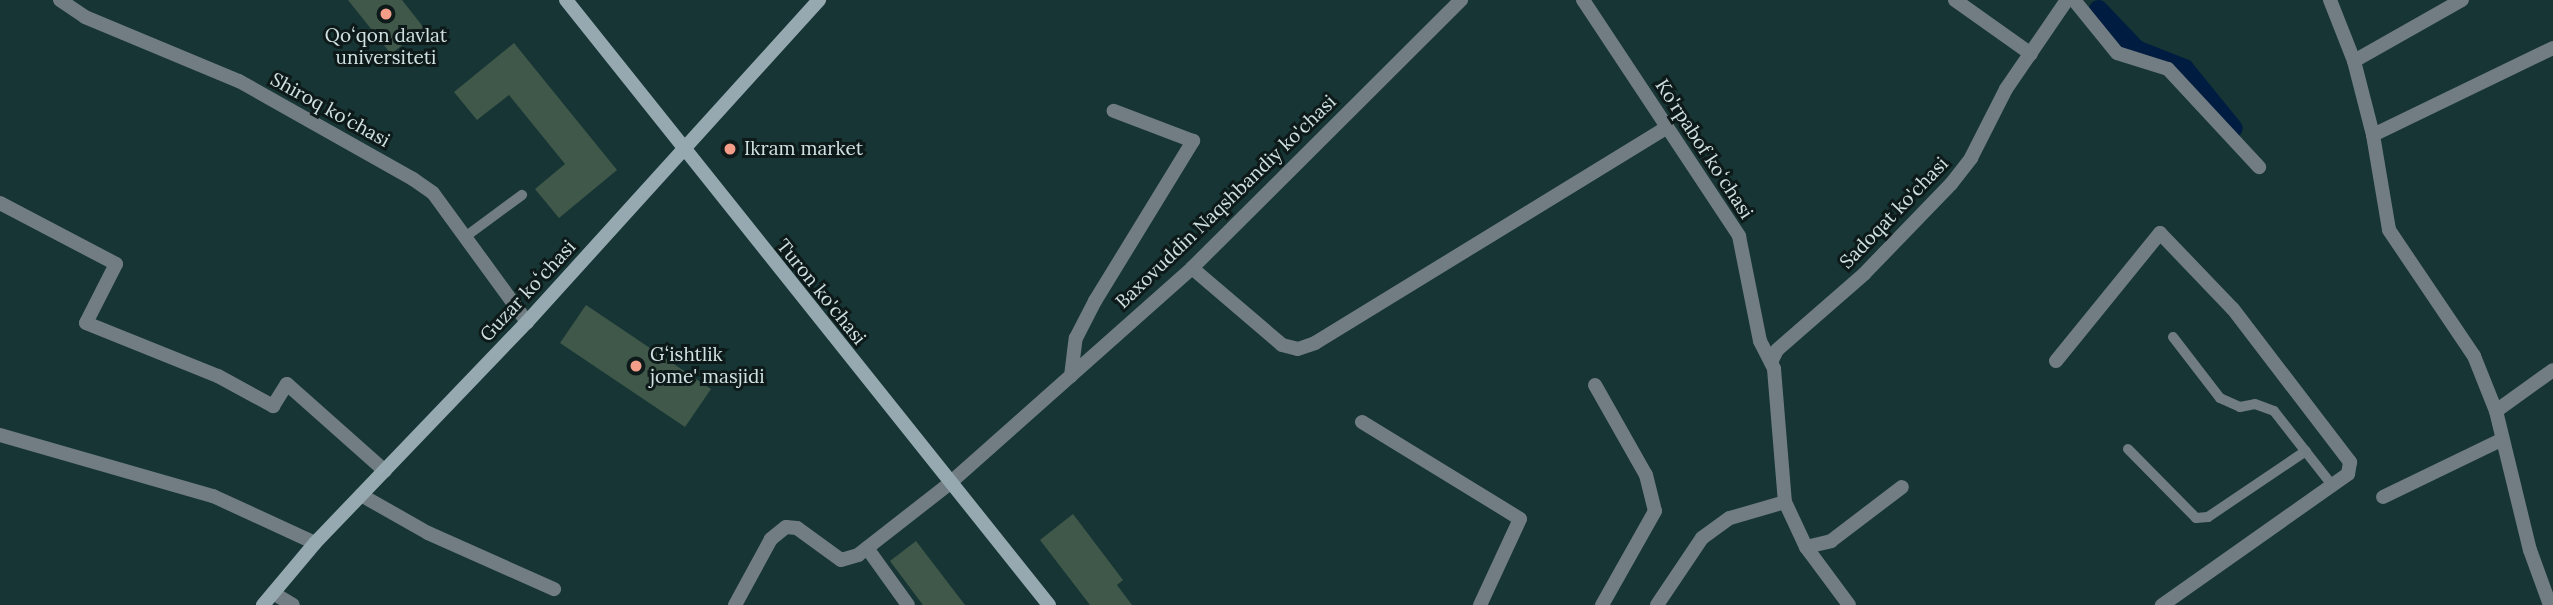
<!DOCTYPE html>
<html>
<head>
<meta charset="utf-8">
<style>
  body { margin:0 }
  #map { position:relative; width:2553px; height:605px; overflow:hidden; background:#163534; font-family:Lora,serif }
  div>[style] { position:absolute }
  .canal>* { height:19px; margin:-9.5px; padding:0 9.5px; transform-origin:9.5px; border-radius:9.5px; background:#001c40 }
  .building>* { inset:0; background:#40584a }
  .service>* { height:10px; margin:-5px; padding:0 5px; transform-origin:5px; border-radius:5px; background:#717d82 }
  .minor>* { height:14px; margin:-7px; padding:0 7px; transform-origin:7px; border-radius:7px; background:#717d82 }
  .secondary>* { height:14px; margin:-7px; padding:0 7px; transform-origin:7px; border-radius:7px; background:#96a9b1 }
  .dots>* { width:19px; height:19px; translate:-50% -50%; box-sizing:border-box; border:4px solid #0d1a19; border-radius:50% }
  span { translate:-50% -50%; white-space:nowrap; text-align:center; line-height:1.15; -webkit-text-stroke:6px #0d1a19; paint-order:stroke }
  .poi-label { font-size:19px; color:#cfe1e0 }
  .left { translate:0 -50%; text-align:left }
  .street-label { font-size:19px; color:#cfe1e0 }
</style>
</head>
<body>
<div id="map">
  <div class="canal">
    <i style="left:2098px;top:9px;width:55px;rotate:46.5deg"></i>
    <i style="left:2136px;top:49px;width:52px;rotate:21.6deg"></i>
    <i style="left:2184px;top:68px;width:77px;rotate:50.8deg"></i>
  </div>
  <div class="building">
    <i style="clip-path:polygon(348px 0,402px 0,424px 28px,391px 54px)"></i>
    <i style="clip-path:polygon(514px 43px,617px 170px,559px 218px,535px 189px,565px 164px,509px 95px,477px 120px,454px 92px)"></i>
    <i style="clip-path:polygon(586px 305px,711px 389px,685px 427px,560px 343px)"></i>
    <i style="clip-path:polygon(1073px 514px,1123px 580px,1117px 585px,1132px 605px,1090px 605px,1040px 540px)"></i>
    <i style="clip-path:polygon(916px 541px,965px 605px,923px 605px,890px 561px)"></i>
  </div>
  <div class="service">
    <i style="left:465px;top:237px;width:71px;rotate:-36.4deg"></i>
    <i style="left:2173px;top:337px;width:77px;rotate:52.4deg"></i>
    <i style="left:2220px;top:398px;width:22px;rotate:24deg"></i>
    <i style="left:2240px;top:407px;width:15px;rotate:-11deg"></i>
    <i style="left:2255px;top:404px;width:20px;rotate:20deg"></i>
    <i style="left:2274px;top:411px;width:94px;rotate:51.9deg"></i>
    <i style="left:2128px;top:449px;width:97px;rotate:45.4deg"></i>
    <i style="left:2196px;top:518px;width:12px;rotate:-5deg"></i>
    <i style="left:2208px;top:517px;width:118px;rotate:-34deg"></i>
  </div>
  <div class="minor">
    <i style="left:60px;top:0;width:30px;rotate:34deg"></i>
    <i style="left:85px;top:17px;width:167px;rotate:22.6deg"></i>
    <i style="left:239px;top:81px;width:200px;rotate:29.4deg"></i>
    <i style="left:413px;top:179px;width:24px;rotate:35deg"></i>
    <i style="left:433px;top:193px;width:160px;rotate:53.9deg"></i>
    <i style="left:1583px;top:0;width:283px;rotate:56.5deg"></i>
    <i style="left:1739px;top:236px;width:107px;rotate:78.7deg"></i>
    <i style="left:1760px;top:341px;width:31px;rotate:63deg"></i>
    <i style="left:1774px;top:369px;width:133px;rotate:85.3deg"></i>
    <i style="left:1785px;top:502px;width:50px;rotate:65deg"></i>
    <i style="left:1806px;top:547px;width:72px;rotate:53.4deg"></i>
    <i style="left:1955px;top:0;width:93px;rotate:35.4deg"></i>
    <i style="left:2074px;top:0;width:68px;rotate:50.9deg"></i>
    <i style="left:2117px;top:53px;width:53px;rotate:17.4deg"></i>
    <i style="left:2168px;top:69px;width:134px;rotate:47.1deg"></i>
    <i style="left:2330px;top:0;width:66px;rotate:68.5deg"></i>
    <i style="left:2354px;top:61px;width:76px;rotate:75.6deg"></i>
    <i style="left:2373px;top:135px;width:96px;rotate:80.4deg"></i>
    <i style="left:2389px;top:230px;width:152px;rotate:56deg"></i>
    <i style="left:2474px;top:356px;width:59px;rotate:68.2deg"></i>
    <i style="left:2496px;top:411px;width:143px;rotate:76.3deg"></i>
    <i style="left:2530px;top:550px;width:59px;rotate:70deg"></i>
    <i style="left:2354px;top:61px;width:124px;rotate:-29.5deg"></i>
    <i style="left:2373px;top:135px;width:200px;rotate:-25.8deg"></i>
    <i style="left:0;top:203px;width:131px;rotate:27.7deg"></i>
    <i style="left:116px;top:264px;width:66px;rotate:117deg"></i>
    <i style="left:86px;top:323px;width:142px;rotate:21.9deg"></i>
    <i style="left:218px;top:376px;width:63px;rotate:28.6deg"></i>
    <i style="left:273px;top:406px;width:26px;rotate:-58deg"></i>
    <i style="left:287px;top:384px;width:131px;rotate:41.6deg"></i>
    <i style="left:1192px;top:268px;width:118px;rotate:40.5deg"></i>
    <i style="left:1282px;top:345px;width:16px;rotate:14deg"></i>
    <i style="left:1298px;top:349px;width:18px;rotate:-19deg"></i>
    <i style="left:1315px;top:343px;width:413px;rotate:-31.5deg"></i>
    <i style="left:2056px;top:361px;width:165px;rotate:-50.9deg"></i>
    <i style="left:2160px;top:233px;width:105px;rotate:46.2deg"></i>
    <i style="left:2233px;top:309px;width:193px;rotate:52.6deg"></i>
    <i style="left:2350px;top:462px;width:12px;rotate:99deg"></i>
    <i style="left:2348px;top:474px;width:228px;rotate:144.8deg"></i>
    <i style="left:1771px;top:362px;width:13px;rotate:-63deg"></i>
    <i style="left:1777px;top:350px;width:116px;rotate:-41.1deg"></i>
    <i style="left:1864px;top:274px;width:125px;rotate:-46deg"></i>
    <i style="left:1951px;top:184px;width:33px;rotate:-52deg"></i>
    <i style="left:1971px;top:158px;width:77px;rotate:-63.1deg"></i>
    <i style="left:2006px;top:89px;width:108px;rotate:-55.6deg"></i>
    <i style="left:1071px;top:376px;width:38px;rotate:-83deg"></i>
    <i style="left:1076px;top:338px;width:42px;rotate:-62.8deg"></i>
    <i style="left:1095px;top:301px;width:188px;rotate:-58.5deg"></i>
    <i style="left:1193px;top:141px;width:85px;rotate:-159.2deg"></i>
    <i style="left:1595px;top:385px;width:103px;rotate:60.5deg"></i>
    <i style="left:1646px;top:475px;width:37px;rotate:76deg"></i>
    <i style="left:1655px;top:511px;width:108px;rotate:119.4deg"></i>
    <i style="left:2496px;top:411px;width:70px;rotate:-35.7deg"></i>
    <i style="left:1362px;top:422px;width:185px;rotate:31.5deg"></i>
    <i style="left:1520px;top:519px;width:95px;rotate:114.9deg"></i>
    <i style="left:0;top:435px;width:222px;rotate:16deg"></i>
    <i style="left:213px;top:496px;width:112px;rotate:24.7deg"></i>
    <i style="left:361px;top:495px;width:77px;rotate:29.6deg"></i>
    <i style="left:428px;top:533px;width:138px;rotate:24deg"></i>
    <i style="left:2383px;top:497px;width:131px;rotate:-25.8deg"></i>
    <i style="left:1806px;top:547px;width:26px;rotate:-13deg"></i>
    <i style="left:1831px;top:541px;width:89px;rotate:-37.3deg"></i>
    <i style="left:867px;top:548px;width:70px;rotate:54.3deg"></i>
    <i style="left:273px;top:593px;width:23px;rotate:31deg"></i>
    <i style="left:735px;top:605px;width:75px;rotate:-61.4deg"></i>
    <i style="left:771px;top:539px;width:19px;rotate:-39deg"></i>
    <i style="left:786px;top:527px;width:11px;rotate:5deg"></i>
    <i style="left:797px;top:528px;width:54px;rotate:36deg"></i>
    <i style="left:841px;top:560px;width:18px;rotate:-16deg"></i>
    <i style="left:858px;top:555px;width:117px;rotate:-38deg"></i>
    <i style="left:950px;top:483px;width:324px;rotate:-41.6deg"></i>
    <i style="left:1192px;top:268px;width:380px;rotate:-44.9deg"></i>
    <i style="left:1657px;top:605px;width:81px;rotate:-56.1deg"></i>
    <i style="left:1702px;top:538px;width:34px;rotate:-36deg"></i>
    <i style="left:1730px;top:518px;width:57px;rotate:-16.2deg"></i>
  </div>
  <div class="secondary">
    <i style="left:566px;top:0;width:774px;rotate:51.4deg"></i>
    <i style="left:263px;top:605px;width:81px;rotate:-50deg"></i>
    <i style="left:315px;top:543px;width:306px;rotate:-46.2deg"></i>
    <i style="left:527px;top:322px;width:435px;rotate:-47.8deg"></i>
  </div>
  <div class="dots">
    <i style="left:386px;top:14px;background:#f49e8a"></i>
    <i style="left:730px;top:149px;background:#f49e8a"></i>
    <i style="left:636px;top:366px;background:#f49e8a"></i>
  </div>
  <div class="poi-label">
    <span style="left:386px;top:47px">Qoʻqon davlat<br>universiteti</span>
    <span class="left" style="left:744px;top:149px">Ikram market</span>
    <span class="left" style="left:650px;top:366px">Gʻishtlik<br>jome' masjidi</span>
  </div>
  <div class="street-label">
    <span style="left:330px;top:110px;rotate:29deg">Shiroq ko'chasi</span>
    <span style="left:1704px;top:149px;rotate:57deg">Ko'rpabof koʻchasi</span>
    <span style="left:1226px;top:202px;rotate:-44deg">Baxovuddin Naqshbandiy ko'chasi</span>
    <span style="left:1894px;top:213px;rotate:-46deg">Sadoqat ko'chasi</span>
    <span style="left:528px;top:291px;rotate:-47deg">Guzar koʻchasi</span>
    <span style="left:821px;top:292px;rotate:51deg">Turon ko'chasi</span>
  </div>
</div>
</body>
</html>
